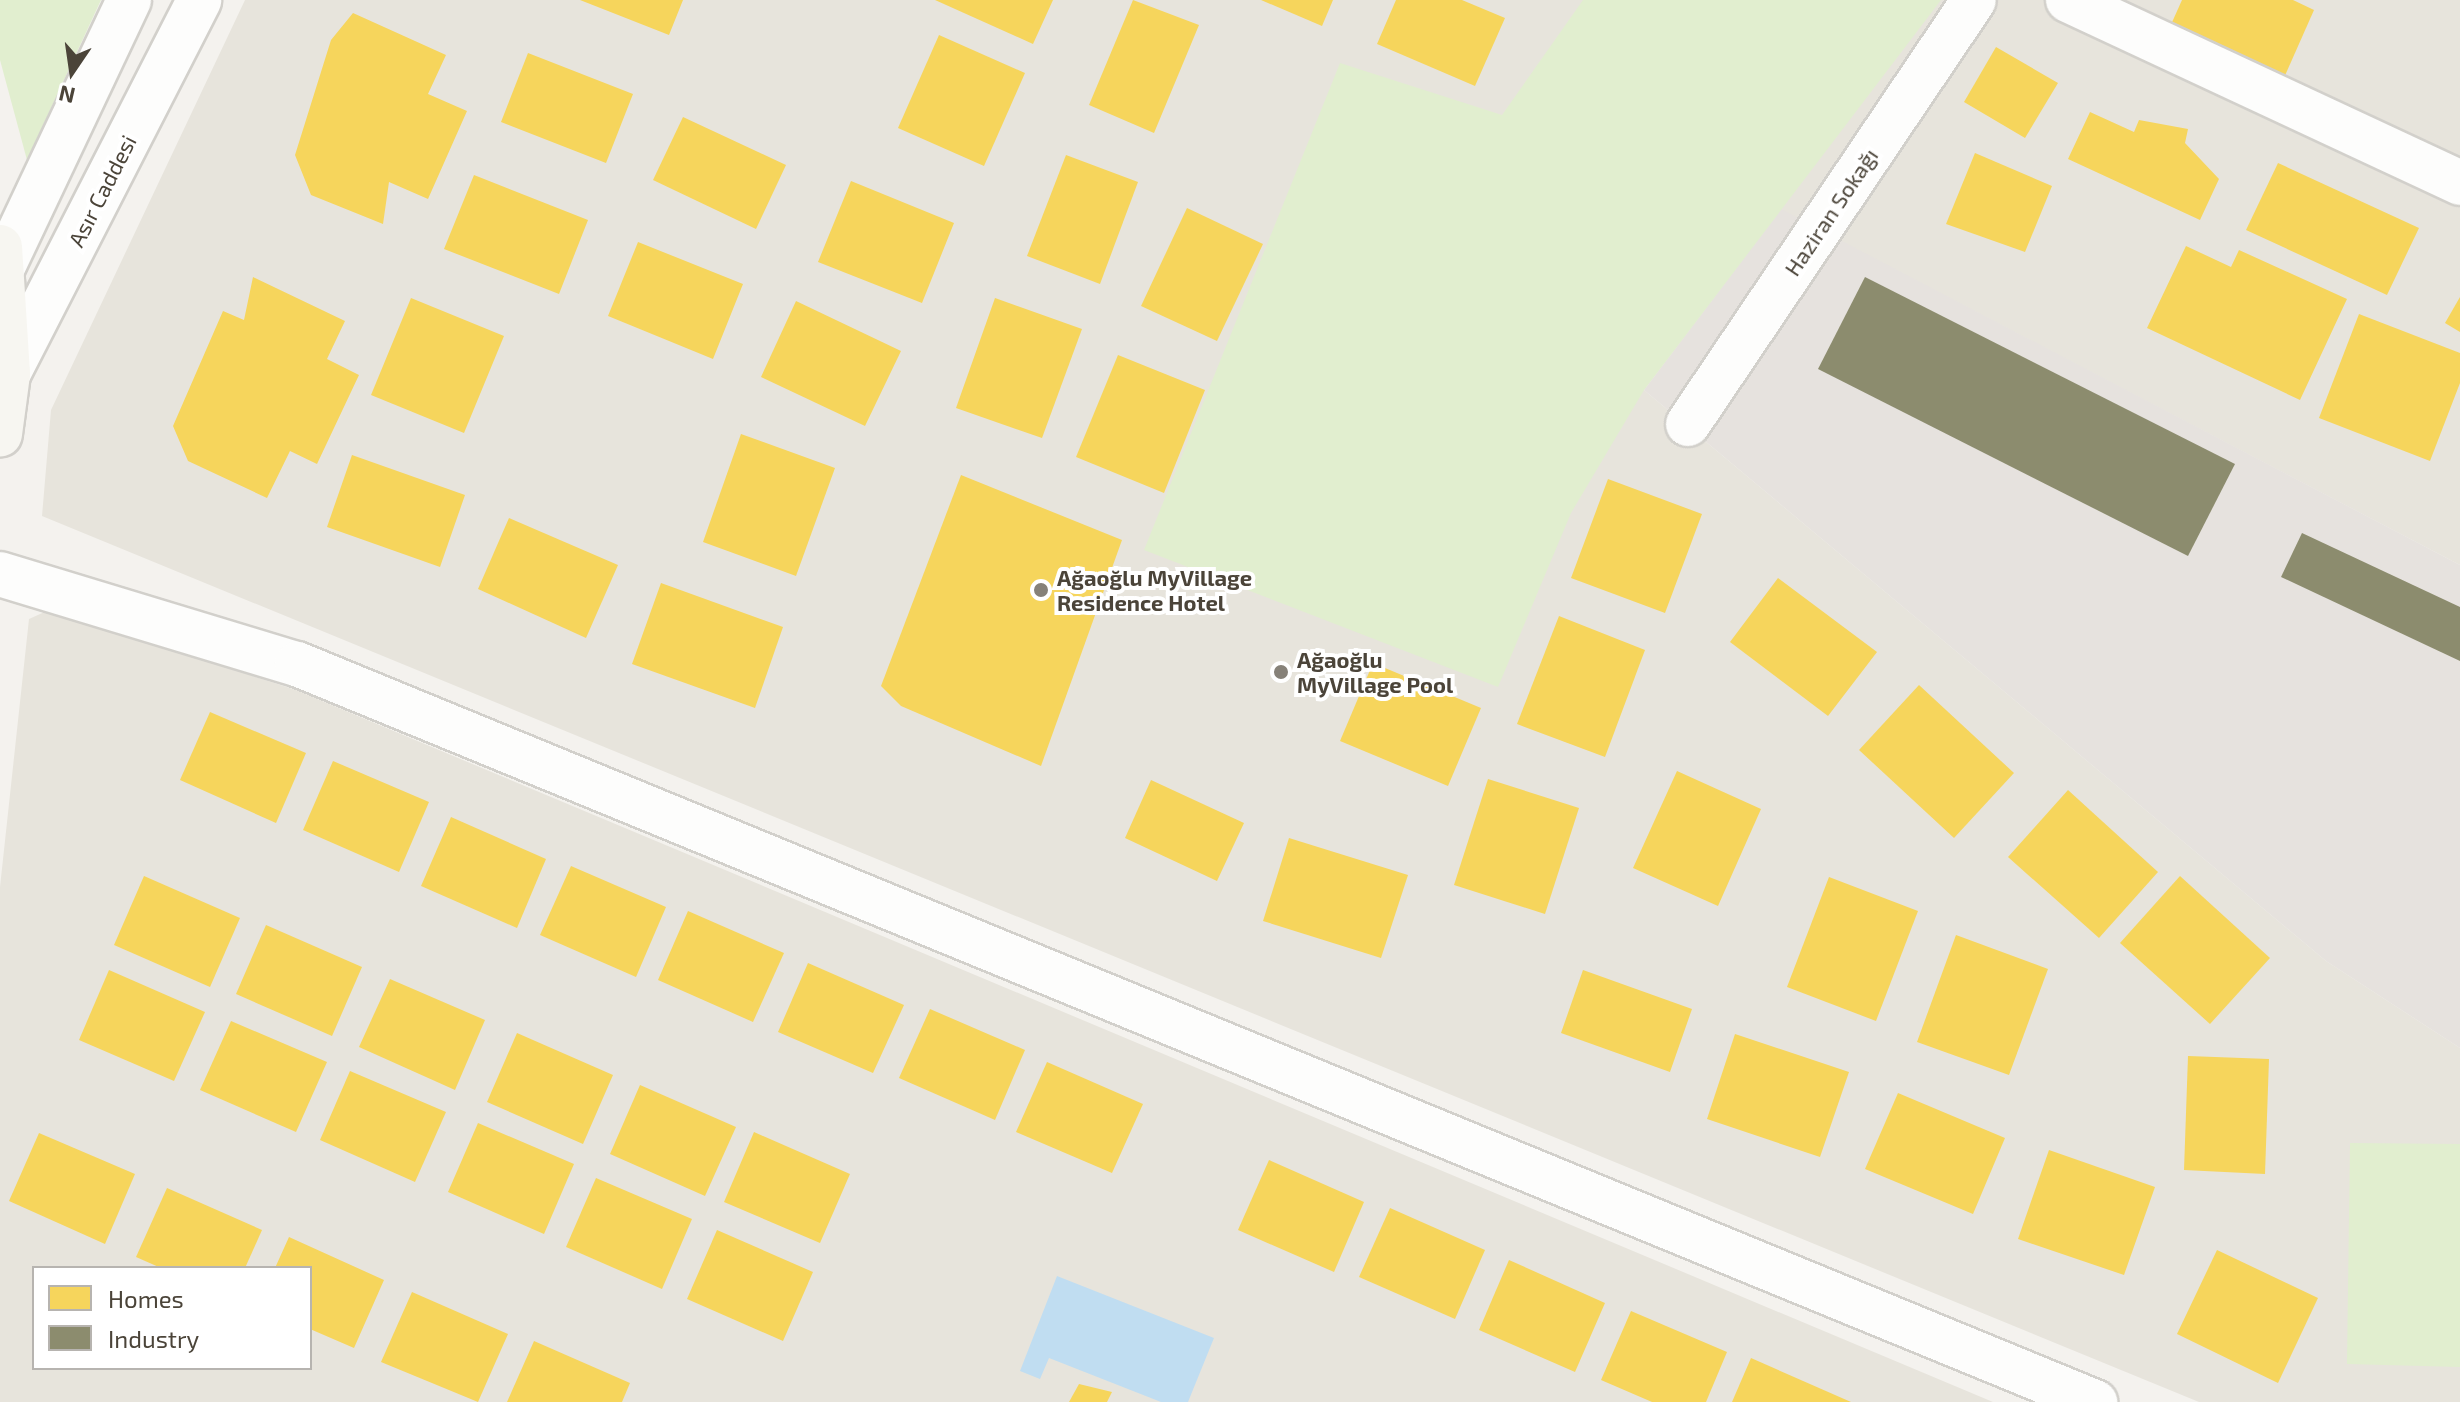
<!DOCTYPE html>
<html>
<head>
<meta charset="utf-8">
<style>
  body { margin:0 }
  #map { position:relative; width:2460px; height:1402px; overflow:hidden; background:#f4f2ee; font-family:"Exo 2",sans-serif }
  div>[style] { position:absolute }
  .residential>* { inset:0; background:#e7e4dc }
  .industrial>* { inset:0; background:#e6e2de }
  .green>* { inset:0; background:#e1eecf }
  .water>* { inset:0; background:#c0ddf1 }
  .homes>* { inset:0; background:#f6d55c }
  .industry>* { inset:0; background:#8c8c6e }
  .roads { filter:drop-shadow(2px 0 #d2d0cb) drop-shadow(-2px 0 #d2d0cb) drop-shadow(0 2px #d2d0cb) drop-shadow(0 -2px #d2d0cb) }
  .minor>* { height:44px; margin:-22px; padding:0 22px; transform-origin:22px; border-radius:22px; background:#fdfdfc }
  .tertiary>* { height:44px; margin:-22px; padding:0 22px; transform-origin:22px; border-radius:22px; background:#fdfdfc }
  .secondary>* { height:44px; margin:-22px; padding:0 22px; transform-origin:22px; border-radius:22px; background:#f7f6f1 }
  .dots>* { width:22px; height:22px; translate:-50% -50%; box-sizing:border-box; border:4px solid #fff; border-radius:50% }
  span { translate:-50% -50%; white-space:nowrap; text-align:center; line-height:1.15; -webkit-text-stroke:8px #fff; paint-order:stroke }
  .street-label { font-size:22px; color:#4b4439 }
  .poi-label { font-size:22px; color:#4b4439; font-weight:700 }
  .left { translate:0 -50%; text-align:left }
  .legend { position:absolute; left:32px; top:1266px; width:280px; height:104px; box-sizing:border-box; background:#fff; border:2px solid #b7b4b0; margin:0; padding:10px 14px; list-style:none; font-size:24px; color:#4b4439 }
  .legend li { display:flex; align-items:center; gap:16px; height:40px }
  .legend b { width:40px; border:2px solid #b7b4b0 }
  .north { position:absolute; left:32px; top:32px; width:80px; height:80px; -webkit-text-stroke:6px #fff; paint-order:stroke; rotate:193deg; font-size:22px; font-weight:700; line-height:32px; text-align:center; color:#4b4439 }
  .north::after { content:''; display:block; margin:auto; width:28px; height:36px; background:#4b4439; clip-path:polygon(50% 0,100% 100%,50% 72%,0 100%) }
</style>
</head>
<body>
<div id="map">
  <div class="residential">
    <i style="clip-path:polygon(245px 0,2460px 0,2460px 565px,1781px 210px,1644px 390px,2326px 961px,2460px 1048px,2460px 1402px,2199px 1402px,42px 516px,51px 410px)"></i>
    <i style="clip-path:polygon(evenodd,49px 610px,296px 690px,1993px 1402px,0 1402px,0 887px,29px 619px,49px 610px,34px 1268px,310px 1268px,310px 1368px,34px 1368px,34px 1268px)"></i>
  </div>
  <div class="industrial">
    <i style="clip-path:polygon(1781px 209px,2460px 565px,2460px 1048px,2326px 961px,1644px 390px)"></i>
  </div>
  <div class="green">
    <i style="clip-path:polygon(0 0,101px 0,27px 160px,0 60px)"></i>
    <i style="clip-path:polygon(1583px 0,1941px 0,1644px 390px,1571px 513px,1498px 687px,1144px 550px,1340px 63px,1502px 115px)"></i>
    <i style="clip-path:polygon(2350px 1143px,2460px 1144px,2460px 1367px,2347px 1364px)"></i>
  </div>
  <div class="water">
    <i style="clip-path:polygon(1057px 1276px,1214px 1338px,1188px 1402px,1161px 1402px,1049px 1358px,1040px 1379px,1020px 1371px)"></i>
  </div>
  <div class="homes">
    <i style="clip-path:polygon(580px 0,683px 0,669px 35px)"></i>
    <i style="clip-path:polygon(935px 0,1053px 0,1033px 44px)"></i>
    <i style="clip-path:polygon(1133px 0,1199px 25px,1154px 133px,1089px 105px)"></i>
    <i style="clip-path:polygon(1261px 0,1333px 0,1322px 26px)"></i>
    <i style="clip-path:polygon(1396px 0,1462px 0,1505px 18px,1475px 86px,1377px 44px)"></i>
    <i style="clip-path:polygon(2182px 0,2293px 0,2314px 10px,2283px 80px,2169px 29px)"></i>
    <i style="clip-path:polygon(353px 13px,446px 55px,428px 94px,467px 111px,428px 199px,389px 182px,383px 224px,311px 195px,295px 155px,331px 40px)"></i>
    <i style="clip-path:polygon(939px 35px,1025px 73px,984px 166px,898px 128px)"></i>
    <i style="clip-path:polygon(1996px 47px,2058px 83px,2025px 138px,1964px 102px)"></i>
    <i style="clip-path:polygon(528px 53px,633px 94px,606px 163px,501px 122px)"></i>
    <i style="clip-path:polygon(2090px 112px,2134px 132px,2139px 120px,2188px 129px,2185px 143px,2219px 179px,2200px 220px,2068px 159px)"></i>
    <i style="clip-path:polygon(683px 117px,786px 165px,756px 229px,653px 180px)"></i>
    <i style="clip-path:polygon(1975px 153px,2052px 186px,2025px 252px,1946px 224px)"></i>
    <i style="clip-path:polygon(1066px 155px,1138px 182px,1100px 284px,1027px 256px)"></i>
    <i style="clip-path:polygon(2278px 163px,2419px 228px,2387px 295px,2246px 230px)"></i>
    <i style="clip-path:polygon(474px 175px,588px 220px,559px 294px,444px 249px)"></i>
    <i style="clip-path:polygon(851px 181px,954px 223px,922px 303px,818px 262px)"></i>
    <i style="clip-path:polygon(1187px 208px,1263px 244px,1217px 341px,1141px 306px)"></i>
    <i style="clip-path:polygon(638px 242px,743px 284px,713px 359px,608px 316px)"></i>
    <i style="clip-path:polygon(2186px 246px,2231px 267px,2239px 250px,2347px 299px,2300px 400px,2147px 328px)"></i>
    <i style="clip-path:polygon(253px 277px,345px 321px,327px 359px,359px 375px,317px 464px,290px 451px,267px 498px,188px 461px,173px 426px,223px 311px,244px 320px)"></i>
    <i style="clip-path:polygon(2460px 297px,2460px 332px,2445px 323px)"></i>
    <i style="clip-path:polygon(411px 298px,504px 336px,464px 433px,371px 395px)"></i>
    <i style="clip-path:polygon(995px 298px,1082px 329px,1042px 438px,956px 408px)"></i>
    <i style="clip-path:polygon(796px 301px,901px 351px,865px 426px,761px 377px)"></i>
    <i style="clip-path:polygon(2359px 314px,2460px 353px,2460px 383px,2430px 461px,2319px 418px)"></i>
    <i style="clip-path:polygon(1118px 355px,1205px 390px,1164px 493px,1076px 457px)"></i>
    <i style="clip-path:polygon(741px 434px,835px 468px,796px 576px,703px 542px)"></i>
    <i style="clip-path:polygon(352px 455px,465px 495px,440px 567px,327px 527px)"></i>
    <i style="clip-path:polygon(961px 475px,1122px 540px,1041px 766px,901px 706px,881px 686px)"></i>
    <i style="clip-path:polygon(1608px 479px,1702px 514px,1665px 613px,1571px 578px)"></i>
    <i style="clip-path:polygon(509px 518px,618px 565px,586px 638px,478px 589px)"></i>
    <i style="clip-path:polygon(1778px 578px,1877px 652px,1828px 716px,1730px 642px)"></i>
    <i style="clip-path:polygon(661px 583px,783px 627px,755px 708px,632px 664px)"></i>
    <i style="clip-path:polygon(1559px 616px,1645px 650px,1605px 757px,1517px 724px)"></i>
    <i style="clip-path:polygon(1373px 663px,1481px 708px,1448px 786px,1340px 741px)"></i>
    <i style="clip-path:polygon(1919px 685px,2014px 773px,1954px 838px,1859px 750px)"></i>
    <i style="clip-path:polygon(210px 712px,306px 753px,276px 823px,180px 780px)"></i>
    <i style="clip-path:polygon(333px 761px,429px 802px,399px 872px,303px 830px)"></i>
    <i style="clip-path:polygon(1677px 771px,1761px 809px,1718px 906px,1633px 868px)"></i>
    <i style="clip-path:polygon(1488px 779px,1579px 808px,1545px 914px,1454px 885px)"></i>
    <i style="clip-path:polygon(1151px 780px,1244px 823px,1217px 881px,1125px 838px)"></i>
    <i style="clip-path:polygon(2068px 790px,2158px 872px,2099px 938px,2008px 857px)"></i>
    <i style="clip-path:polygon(451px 817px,546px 859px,517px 928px,421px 886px)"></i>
    <i style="clip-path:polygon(1289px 838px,1408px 875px,1381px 958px,1263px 921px)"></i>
    <i style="clip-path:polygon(571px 866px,666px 907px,636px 977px,540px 935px)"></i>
    <i style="clip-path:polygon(144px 876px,240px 918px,210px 987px,114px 945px)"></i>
    <i style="clip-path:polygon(2180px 876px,2270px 958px,2210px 1024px,2120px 943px)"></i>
    <i style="clip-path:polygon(1829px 877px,1918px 911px,1876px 1021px,1787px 987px)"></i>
    <i style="clip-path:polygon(688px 911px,784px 953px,753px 1022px,658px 980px)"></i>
    <i style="clip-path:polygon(266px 925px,362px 967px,332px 1036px,236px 994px)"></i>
    <i style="clip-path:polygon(1956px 935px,2048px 969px,2009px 1075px,1917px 1042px)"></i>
    <i style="clip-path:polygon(808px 963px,904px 1005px,873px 1073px,778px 1032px)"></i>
    <i style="clip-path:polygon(109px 970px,205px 1012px,174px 1081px,79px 1040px)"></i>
    <i style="clip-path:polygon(1583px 970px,1692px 1009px,1670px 1072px,1561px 1033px)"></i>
    <i style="clip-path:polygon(390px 979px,485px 1020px,455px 1090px,359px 1047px)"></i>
    <i style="clip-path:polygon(930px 1009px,1025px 1050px,995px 1120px,899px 1078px)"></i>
    <i style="clip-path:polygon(231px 1021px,327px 1062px,296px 1132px,200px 1090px)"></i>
    <i style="clip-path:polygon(517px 1033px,613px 1075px,583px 1144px,487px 1102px)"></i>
    <i style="clip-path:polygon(1735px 1034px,1849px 1072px,1820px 1157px,1707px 1119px)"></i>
    <i style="clip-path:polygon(2188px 1056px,2269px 1059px,2265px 1174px,2184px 1170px)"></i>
    <i style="clip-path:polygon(1047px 1062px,1143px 1104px,1112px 1173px,1016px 1132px)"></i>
    <i style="clip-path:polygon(350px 1071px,446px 1112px,415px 1182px,320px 1140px)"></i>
    <i style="clip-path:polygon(640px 1085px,736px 1127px,705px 1196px,610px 1154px)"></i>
    <i style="clip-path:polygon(1898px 1093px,2005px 1138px,1973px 1214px,1865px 1169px)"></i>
    <i style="clip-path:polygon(478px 1123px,574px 1164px,544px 1234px,448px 1192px)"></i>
    <i style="clip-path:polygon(754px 1132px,850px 1174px,820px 1243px,724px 1202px)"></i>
    <i style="clip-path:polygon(39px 1133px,135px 1174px,105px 1244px,9px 1201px)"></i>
    <i style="clip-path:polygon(2049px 1150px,2155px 1187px,2124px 1275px,2018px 1239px)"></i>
    <i style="clip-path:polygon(1269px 1160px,1364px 1202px,1334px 1272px,1238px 1230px)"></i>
    <i style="clip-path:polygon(596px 1178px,692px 1219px,662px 1289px,566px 1247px)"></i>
    <i style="clip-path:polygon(167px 1188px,262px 1230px,245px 1268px,161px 1268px,136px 1257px)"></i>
    <i style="clip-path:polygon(1390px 1208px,1485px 1250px,1455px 1319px,1359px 1277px)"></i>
    <i style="clip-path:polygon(717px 1230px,813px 1272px,783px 1341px,687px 1299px)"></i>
    <i style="clip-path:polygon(289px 1237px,384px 1280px,354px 1348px,310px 1329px,310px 1268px,275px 1268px)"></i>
    <i style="clip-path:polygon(2217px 1250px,2318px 1298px,2278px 1383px,2177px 1334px)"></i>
    <i style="clip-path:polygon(1509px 1260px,1605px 1303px,1575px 1372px,1479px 1330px)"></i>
    <i style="clip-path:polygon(412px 1292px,508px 1334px,478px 1402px,381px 1362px)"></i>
    <i style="clip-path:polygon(1631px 1311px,1727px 1352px,1706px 1402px,1652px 1402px,1601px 1380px)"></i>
    <i style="clip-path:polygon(534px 1341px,630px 1383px,622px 1402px,507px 1402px)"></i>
    <i style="clip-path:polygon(1751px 1358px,1851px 1402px,1732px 1402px)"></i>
    <i style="clip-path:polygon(1079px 1384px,1112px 1392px,1107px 1402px,1069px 1402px)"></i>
  </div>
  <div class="industry">
    <i style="clip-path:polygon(1865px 277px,2235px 464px,2188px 556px,1818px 369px)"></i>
    <i style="clip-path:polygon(2302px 533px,2460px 607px,2460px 661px,2281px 577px)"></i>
  </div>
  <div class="roads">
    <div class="minor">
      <i style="left:2068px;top:0;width:433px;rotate:25deg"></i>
      <i style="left:1688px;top:424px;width:511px;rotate:-56deg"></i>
      <i style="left:0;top:574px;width:310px;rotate:16.9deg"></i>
      <i style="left:297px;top:664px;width:1944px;rotate:22.32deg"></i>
    </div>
    <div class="tertiary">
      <i style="left:0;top:273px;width:302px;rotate:-64.7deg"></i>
      <i style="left:0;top:369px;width:9px;rotate:32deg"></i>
      <i style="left:8px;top:374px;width:420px;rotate:-62.9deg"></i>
    </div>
    <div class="secondary">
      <i style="left:0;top:247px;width:127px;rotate:86.4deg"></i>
      <i style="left:8px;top:374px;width:61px;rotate:97.6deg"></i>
    </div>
  </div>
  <div class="dots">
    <i style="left:1041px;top:590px;background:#868178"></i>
    <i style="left:1281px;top:672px;background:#868178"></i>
  </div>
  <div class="street-label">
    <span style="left:102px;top:191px;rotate:-63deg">Asır Caddesi</span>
    <span style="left:1831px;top:212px;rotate:-56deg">Haziran Sokağı</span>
  </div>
  <div class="poi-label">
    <span class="left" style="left:1057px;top:590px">Ağaoğlu MyVillage<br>Residence Hotel</span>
    <span class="left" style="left:1297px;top:672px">Ağaoğlu<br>MyVillage Pool</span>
  </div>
  <ul class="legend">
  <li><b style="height:22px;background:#f6d55c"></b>Homes</li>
  <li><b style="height:22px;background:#8c8c6e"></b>Industry</li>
  </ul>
  <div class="north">N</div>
</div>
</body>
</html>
